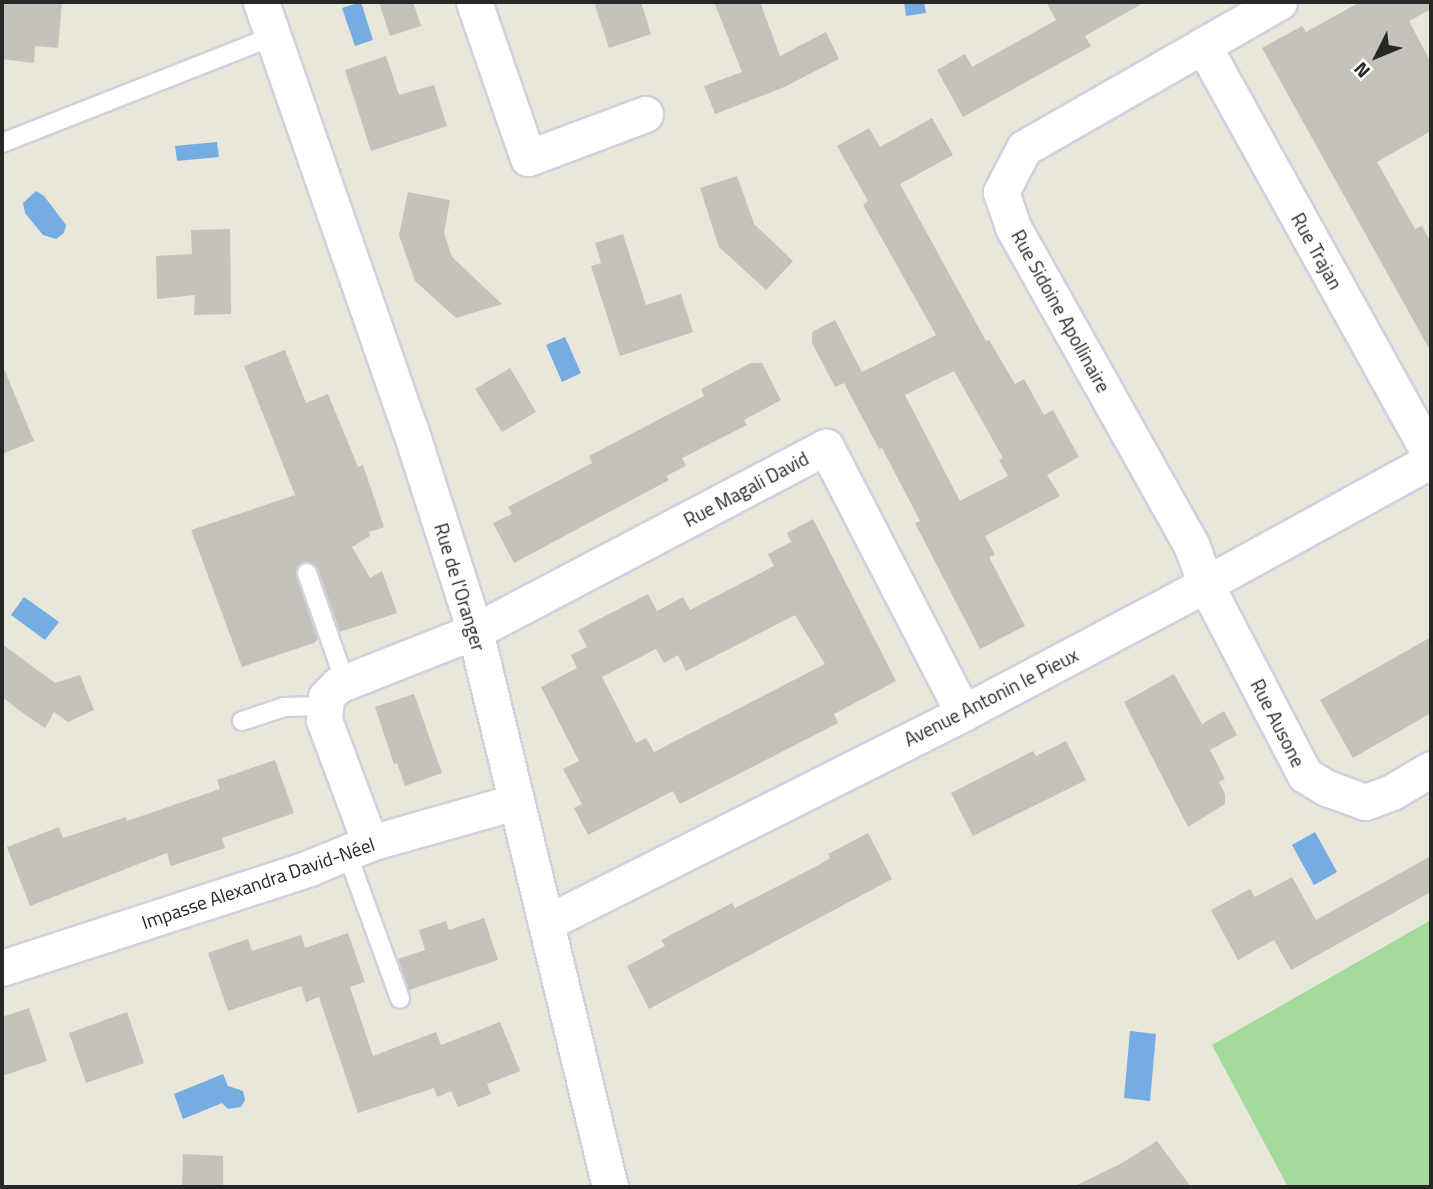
<!DOCTYPE html>
<html>
<head>
<meta charset="utf-8">
<style>
  body { margin:0 }
  #map { position:relative; width:1433px; height:1189px; overflow:hidden; background:#e9e6da; font-family:"Titillium Web",sans-serif }
  div>[style] { position:absolute }
  .green>* { inset:0; background:#a2db9b }
  .water>* { inset:0; background:#75ace2 }
  .building>* { inset:0; background:#c4c2ba }
  .roads { filter:drop-shadow(2px 0 #d0d0df) drop-shadow(-2px 0 #d0d0df) drop-shadow(0 2px #d0d0df) drop-shadow(0 -2px #d0d0df) }
  .service>* { height:18px; margin:-9px; padding:0 9px; transform-origin:9px; border-radius:9px; background:#fff }
  .minor>* { height:35px; margin:-17.5px; padding:0 17.5px; transform-origin:17.5px; border-radius:17.5px; background:#fff }
  span { translate:-50% -50%; white-space:nowrap; text-align:center; line-height:1.15; -webkit-text-stroke:7px #fff; paint-order:stroke }
  .street-label { font-size:19px; color:#272727 }
  .frame { position:absolute; inset:0; border:4px solid #272727; pointer-events:none }
  .north { position:absolute; left:1342px; top:21px; width:70px; height:70px; -webkit-text-stroke:5px #fff; paint-order:stroke; rotate:227deg; font-size:19px; font-weight:700; line-height:28px; text-align:center; color:#272727 }
  .north::after { content:''; display:block; margin:auto; width:24px; height:32px; background:#272727; clip-path:polygon(50% 0,100% 100%,50% 72%,0 100%) }
</style>
</head>
<body>
<div id="map">
  <div class="green">
    <i style="clip-path:polygon(1431px 920px,1431px 1187px,1288px 1187px,1212px 1045px)"></i>
  </div>
  <div class="water">
    <i style="clip-path:polygon(361px 2px,373px 40px,355px 46px,342px 8px)"></i>
    <i style="clip-path:polygon(904px 2px,924px 2px,926px 13px,906px 16px)"></i>
    <i style="clip-path:polygon(217px 142px,219px 157px,177px 161px,175px 146px)"></i>
    <i style="clip-path:polygon(36px 191px,44px 196px,66px 225px,64px 233px,56px 239px,43px 235px,25px 213px,23px 203px)"></i>
    <i style="clip-path:polygon(565px 337px,581px 373px,562px 382px,546px 345px)"></i>
    <i style="clip-path:polygon(24px 597px,59px 622px,45px 640px,11px 615px)"></i>
    <i style="clip-path:polygon(1315px 832px,1337px 872px,1314px 885px,1292px 845px)"></i>
    <i style="clip-path:polygon(1130px 1031px,1156px 1034px,1150px 1101px,1124px 1098px)"></i>
    <i style="clip-path:polygon(223px 1074px,228px 1086px,243px 1091px,245px 1100px,241px 1107px,228px 1109px,222px 1103px,183px 1119px,174px 1094px)"></i>
  </div>
  <div class="building">
    <i style="clip-path:polygon(2px 2px,62px 2px,58px 48px,35px 46px,34px 63px,2px 59px)"></i>
    <i style="clip-path:polygon(379px 2px,413px 2px,421px 26px,390px 36px)"></i>
    <i style="clip-path:polygon(594px 2px,641px 2px,651px 34px,609px 48px)"></i>
    <i style="clip-path:polygon(714px 2px,760px 2px,780px 56px,826px 32px,839px 59px,782px 88px,715px 114px,704px 86px,742px 72px)"></i>
    <i style="clip-path:polygon(1046px 2px,1145px 2px,1085px 36px,1091px 46px,963px 117px,937px 70px,965px 54px,972px 67px,1056px 20px)"></i>
    <i style="clip-path:polygon(1360px 2px,1431px 2px,1431px 9px,1409px 21px,1431px 63px,1431px 131px,1377px 162px,1415px 229px,1422px 226px,1431px 243px,1431px 352px,1262px 48px,1302px 26px,1306px 32px)"></i>
    <i style="clip-path:polygon(386px 56px,399px 95px,434px 85px,447px 126px,371px 151px,345px 70px)"></i>
    <i style="clip-path:polygon(evenodd,932px 118px,953px 155px,900px 184px,986px 341px,989px 340px,1015px 384px,1024px 379px,1044px 415px,1053px 410px,1079px 457px,1047px 475px,1060px 496px,985px 536px,995px 555px,989px 557px,1025px 626px,980px 649px,915px 523px,920px 521px,882px 448px,879px 449px,844px 383px,835px 387px,812px 343px,812px 332px,835px 320px,862px 372px,936px 335px,863px 205px,868px 201px,837px 146px,869px 128px,880px 147px,932px 118px,954px 371px,1003px 458px,999px 460px,1008px 476px,960px 501px,905px 395px,954px 371px)"></i>
    <i style="clip-path:polygon(737px 176px,754px 224px,793px 261px,766px 290px,719px 247px,700px 188px)"></i>
    <i style="clip-path:polygon(408px 192px,450px 200px,444px 233px,452px 257px,502px 304px,456px 318px,415px 281px,399px 235px)"></i>
    <i style="clip-path:polygon(230px 229px,231px 314px,194px 315px,195px 295px,157px 299px,156px 256px,192px 254px,191px 230px)"></i>
    <i style="clip-path:polygon(623px 234px,646px 305px,681px 294px,693px 332px,620px 356px,591px 266px,601px 263px,595px 243px)"></i>
    <i style="clip-path:polygon(285px 350px,306px 403px,328px 394px,358px 467px,363px 465px,384px 527px,369px 532px,370px 536px,352px 547px,370px 578px,382px 571px,397px 613px,340px 632px,318px 569px,314px 564px,304px 562px,298px 566px,296px 576px,318px 639px,314px 643px,242px 667px,191px 530px,295px 495px,244px 366px)"></i>
    <i style="clip-path:polygon(751px 363px,762px 363px,781px 400px,744px 420px,747px 425px,682px 458px,686px 466px,666px 476px,669px 480px,514px 563px,493px 523px,512px 514px,508px 507px,592px 463px,589px 456px,704px 396px,701px 389px)"></i>
    <i style="clip-path:polygon(2px 364px,34px 441px,2px 454px)"></i>
    <i style="clip-path:polygon(510px 368px,536px 412px,502px 432px,475px 389px)"></i>
    <i style="clip-path:polygon(evenodd,813px 519px,896px 681px,834px 714px,838px 723px,680px 804px,673px 791px,588px 835px,574px 808px,582px 804px,563px 769px,579px 761px,541px 687px,577px 668px,571px 655px,587px 647px,578px 630px,648px 594px,657px 611px,683px 597px,690px 610px,774px 566px,768px 554px,791px 542px,787px 533px,813px 519px,795px 615px,825px 664px,654px 752px,646px 738px,636px 743px,602px 677px,656px 649px,664px 663px,678px 655px,686px 671px,795px 615px)"></i>
    <i style="clip-path:polygon(1431px 637px,1431px 713px,1353px 758px,1320px 700px)"></i>
    <i style="clip-path:polygon(2px 644px,55px 683px,80px 675px,94px 710px,68px 722px,54px 712px,45px 728px,20px 711px,2px 697px)"></i>
    <i style="clip-path:polygon(1174px 674px,1202px 724px,1224px 711px,1237px 735px,1210px 750px,1225px 779px,1219px 782px,1225px 794px,1225px 804px,1188px 827px,1124px 702px)"></i>
    <i style="clip-path:polygon(414px 694px,442px 773px,405px 786px,397px 763px,394px 764px,375px 707px)"></i>
    <i style="clip-path:polygon(1066px 741px,1086px 780px,973px 836px,951px 793px,1033px 751px,1036px 756px)"></i>
    <i style="clip-path:polygon(275px 760px,294px 813px,222px 838px,225px 848px,171px 866px,167px 853px,30px 906px,7px 847px,59px 827px,63px 838px,126px 817px,127px 821px,220px 789px,217px 780px)"></i>
    <i style="clip-path:polygon(868px 833px,892px 879px,649px 1009px,627px 966px,665px 946px,661px 940px,732px 903px,735px 908px,817px 866px,830px 858px,828px 854px)"></i>
    <i style="clip-path:polygon(1431px 856px,1431px 892px,1291px 970px,1274px 940px,1238px 960px,1211px 910px,1250px 889px,1255px 897px,1292px 877px,1316px 920px)"></i>
    <i style="clip-path:polygon(484px 918px,498px 960px,409px 990px,398px 959px,425px 950px,419px 930px,446px 921px,449px 930px)"></i>
    <i style="clip-path:polygon(348px 933px,365px 982px,350px 987px,373px 1056px,436px 1032px,441px 1045px,500px 1022px,520px 1071px,487px 1084px,491px 1094px,458px 1107px,451px 1091px,437px 1097px,434px 1088px,358px 1113px,319px 997px,306px 1002px,301px 986px,228px 1011px,208px 953px,248px 939px,252px 951px,301px 935px,305px 948px)"></i>
    <i style="clip-path:polygon(29px 1008px,47px 1061px,2px 1076px,2px 1017px)"></i>
    <i style="clip-path:polygon(127px 1012px,144px 1063px,86px 1083px,69px 1033px)"></i>
    <i style="clip-path:polygon(1157px 1141px,1191px 1187px,1073px 1187px,1122px 1163px)"></i>
    <i style="clip-path:polygon(183px 1154px,223px 1156px,223px 1187px,182px 1187px)"></i>
  </div>
  <div class="roads">
    <div class="service">
      <i style="left:2px;top:143px;width:291px;rotate:-21.5deg"></i>
      <i style="left:307px;top:573px;width:115px;rotate:70.8deg"></i>
      <i style="left:242px;top:721px;width:44px;rotate:-18.4deg"></i>
      <i style="left:284px;top:707px;width:41px;rotate:-1.4deg"></i>
      <i style="left:347px;top:853px;width:155px;rotate:70deg"></i>
    </div>
    <div class="minor">
      <i style="left:261px;top:2px;width:452px;rotate:70.8deg"></i>
      <i style="left:410px;top:429px;width:212px;rotate:72.2deg"></i>
      <i style="left:475px;top:631px;width:572px;rotate:76.35deg"></i>
      <i style="left:474px;top:2px;width:165px;rotate:70.9deg"></i>
      <i style="left:528px;top:158px;width:125px;rotate:-20.6deg"></i>
      <i style="left:1279px;top:2px;width:294px;rotate:150.2deg"></i>
      <i style="left:1024px;top:148px;width:50px;rotate:117.6deg"></i>
      <i style="left:1001px;top:192px;width:39px;rotate:71deg"></i>
      <i style="left:1014px;top:229px;width:361px;rotate:60.7deg"></i>
      <i style="left:1191px;top:544px;width:44px;rotate:69.9deg"></i>
      <i style="left:1206px;top:585px;width:214px;rotate:62.5deg"></i>
      <i style="left:1305px;top:775px;width:26px;rotate:31deg"></i>
      <i style="left:1327px;top:788px;width:40px;rotate:20.2deg"></i>
      <i style="left:1365px;top:802px;width:29px;rotate:-20deg"></i>
      <i style="left:1392px;top:792px;width:45px;rotate:-30.5deg"></i>
      <i style="left:1203px;top:45px;width:470px;rotate:61deg"></i>
      <i style="left:370px;top:843px;width:131px;rotate:-110.5deg"></i>
      <i style="left:324px;top:720px;width:23px;rotate:-85deg"></i>
      <i style="left:326px;top:697px;width:17px;rotate:-45deg"></i>
      <i style="left:338px;top:685px;width:147px;rotate:-21.5deg"></i>
      <i style="left:475px;top:631px;width:396px;rotate:-27.7deg"></i>
      <i style="left:826px;top:447px;width:299px;rotate:62.7deg"></i>
      <i style="left:546px;top:923px;width:467px;rotate:-26.7deg"></i>
      <i style="left:963px;top:713px;width:250px;rotate:-27.9deg"></i>
      <i style="left:1184px;top:596px;width:282px;rotate:-28.8deg"></i>
      <i style="left:2px;top:968px;width:323px;rotate:-18deg"></i>
      <i style="left:309px;top:868px;width:66px;rotate:-22.3deg"></i>
      <i style="left:370px;top:843px;width:151px;rotate:-15.8deg"></i>
    </div>
  </div>
  <div class="street-label">
    <span style="left:1317px;top:251px;rotate:61deg">Rue Trajan</span>
    <span style="left:1061px;top:311px;rotate:61deg">Rue Sidoine Apollinaire</span>
    <span style="left:746px;top:489px;rotate:-28deg">Rue Magali David</span>
    <span style="left:460px;top:587px;rotate:73deg">Rue de l'Oranger</span>
    <span style="left:991px;top:697px;rotate:-27deg">Avenue Antonin le Pieux</span>
    <span style="left:1278px;top:723px;rotate:63deg">Rue Ausone</span>
    <span style="left:258px;top:883px;rotate:-19deg">Impasse Alexandra David-Néel</span>
  </div>
  <div class="frame"></div>
  <div class="north">N</div>
</div>
</body>
</html>
